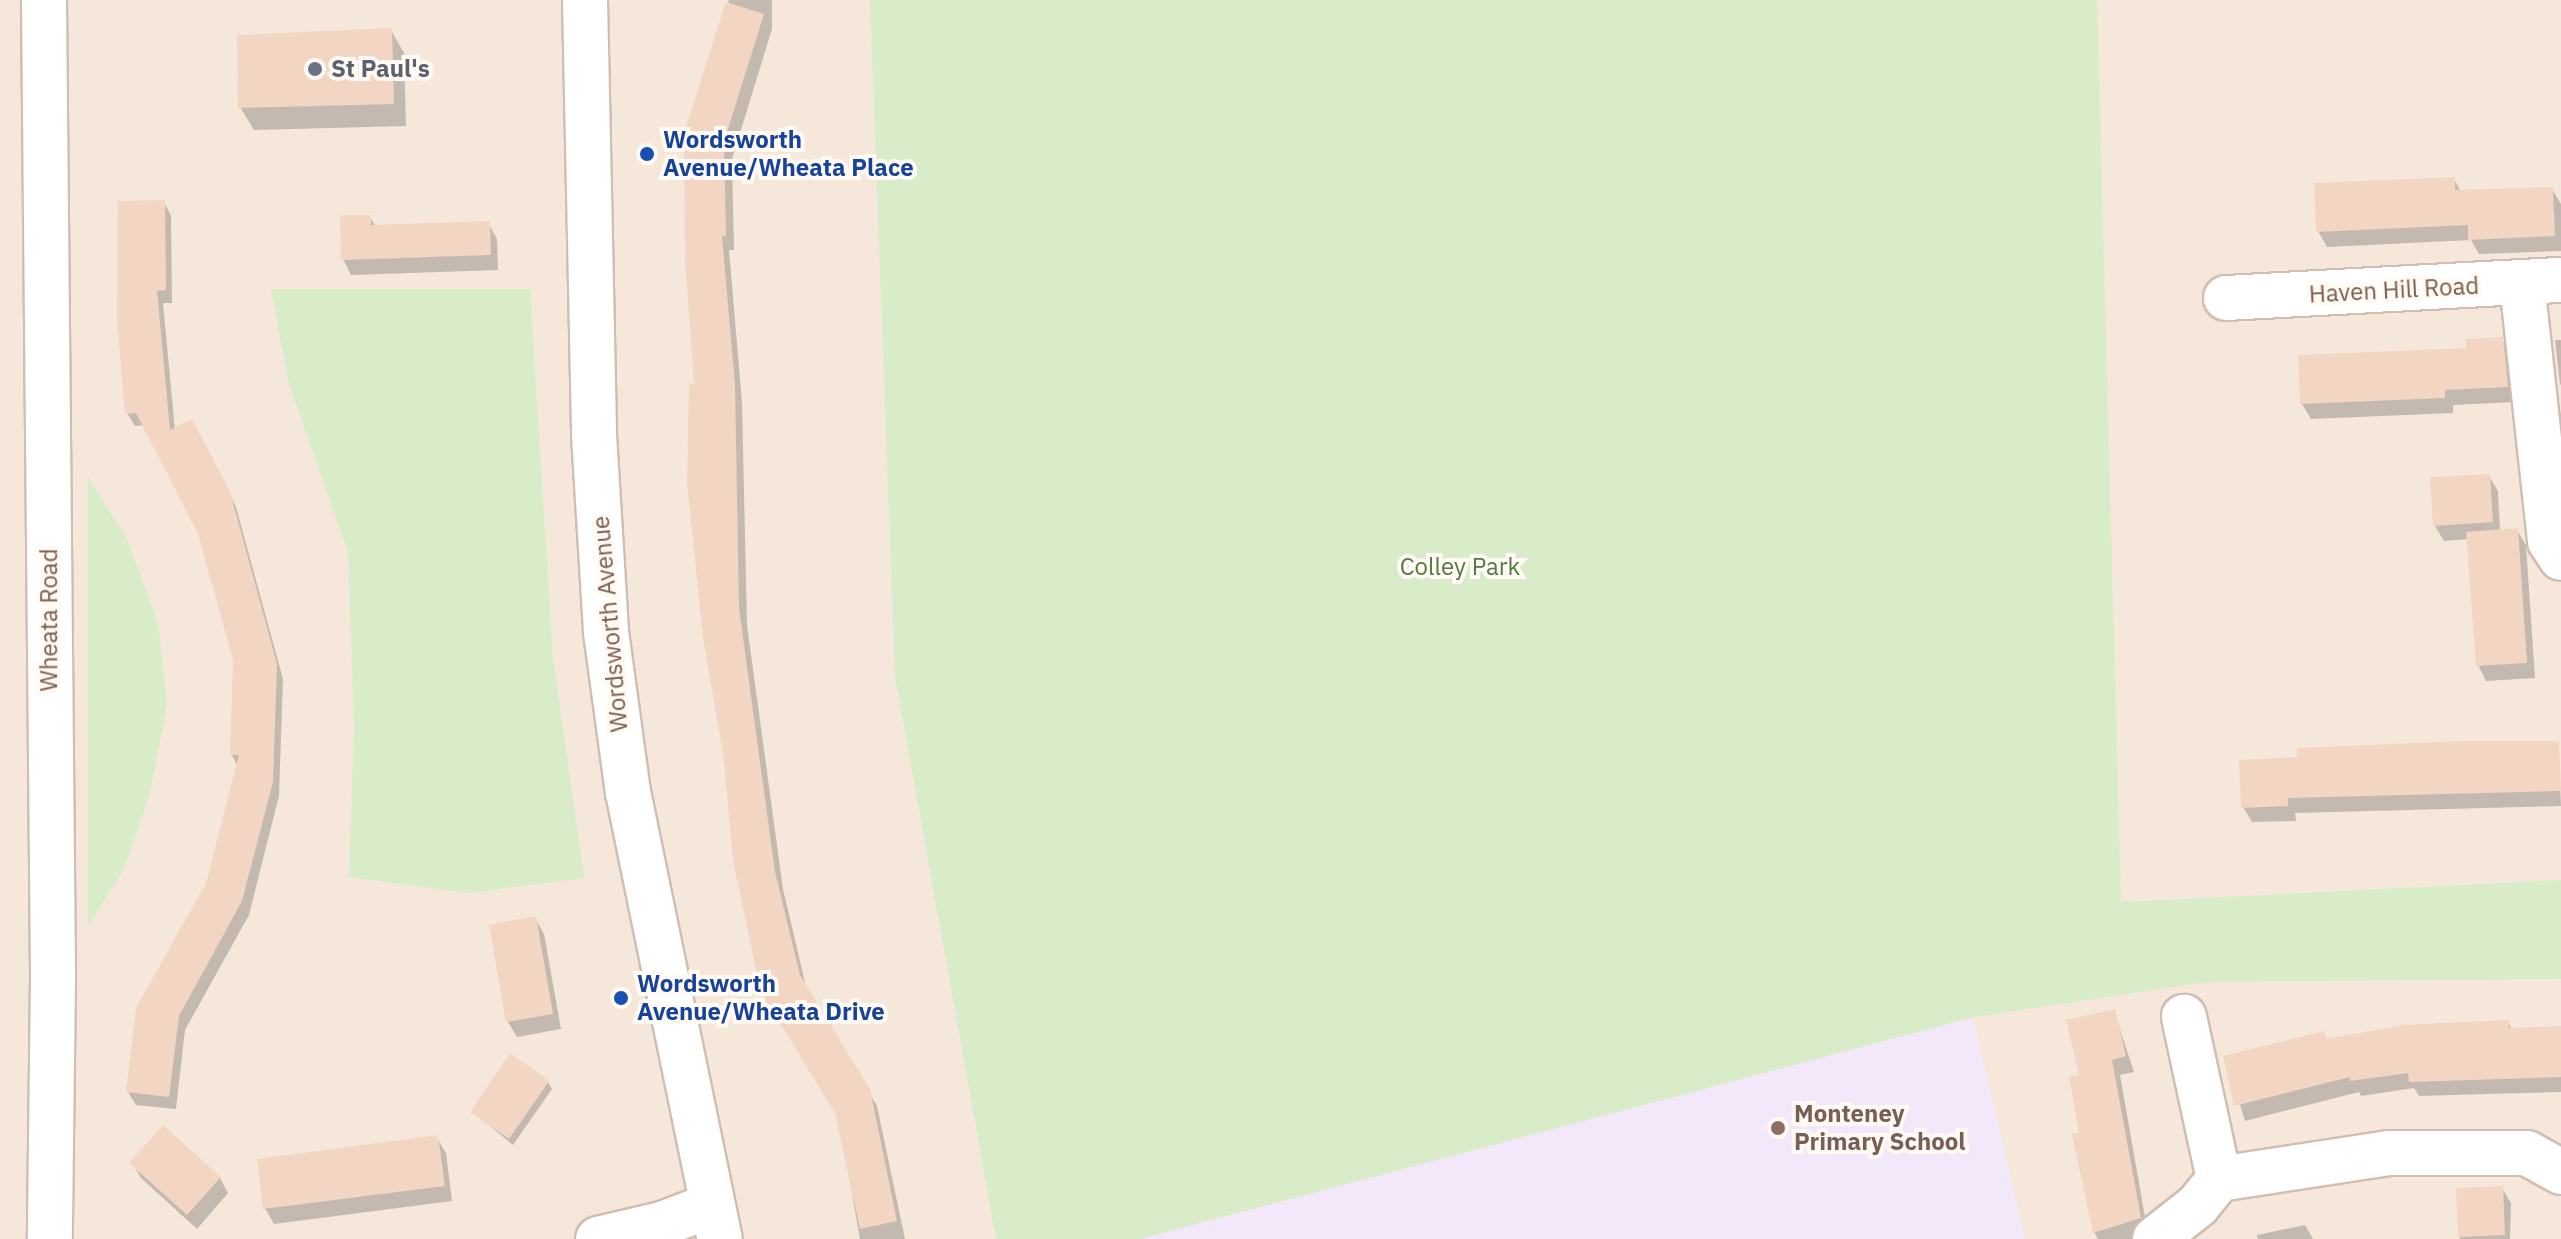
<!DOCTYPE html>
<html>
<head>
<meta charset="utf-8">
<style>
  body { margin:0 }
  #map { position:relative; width:2561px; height:1239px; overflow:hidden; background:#fdf6ec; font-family:"IBM Plex Sans",sans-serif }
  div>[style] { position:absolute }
  .residential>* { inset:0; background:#f5e8da }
  .education>* { inset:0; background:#f3e8fa }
  .green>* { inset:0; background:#d8ecc9 }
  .shadow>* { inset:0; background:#0003 }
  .building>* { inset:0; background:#f3d5c3 }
  .roads { filter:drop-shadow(2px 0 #d1beb0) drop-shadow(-2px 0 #d1beb0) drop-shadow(0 2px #d1beb0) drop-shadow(0 -2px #d1beb0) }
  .street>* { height:44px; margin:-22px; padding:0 22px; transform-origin:22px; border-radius:22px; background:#fff }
  .secondary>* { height:44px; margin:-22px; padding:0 22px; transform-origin:22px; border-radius:22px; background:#fff }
  .dots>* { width:22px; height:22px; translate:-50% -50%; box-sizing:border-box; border:4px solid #fffaf3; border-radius:50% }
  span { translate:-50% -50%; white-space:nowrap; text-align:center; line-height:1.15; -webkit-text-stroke:8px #fffaf3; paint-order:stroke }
  .worship-label { font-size:24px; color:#5b616d; font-weight:700 }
  .left { translate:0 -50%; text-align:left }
  .transit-label { font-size:24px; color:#164399; font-weight:700 }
  .street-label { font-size:24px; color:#7a5c4d }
  .park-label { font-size:24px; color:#537a41 }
  .education-label { font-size:24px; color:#785e54; font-weight:700 }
</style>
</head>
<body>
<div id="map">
  <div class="residential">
    <i style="clip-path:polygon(0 0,2561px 0,2561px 1239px,0 1239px)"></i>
  </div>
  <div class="education">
    <i style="clip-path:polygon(1973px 1017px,2025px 1239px,1140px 1239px)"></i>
  </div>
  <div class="green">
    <i style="clip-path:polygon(870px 0,2097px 0,2121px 902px,2561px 880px,2561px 979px,2208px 982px,1974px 1017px,1140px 1239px,996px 1239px,895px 676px)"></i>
    <i style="clip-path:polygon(271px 289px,530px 289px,553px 657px,584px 878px,468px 893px,349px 877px,354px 727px,348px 552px,289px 384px)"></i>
    <i style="clip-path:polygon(88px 477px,127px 539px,158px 623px,167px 705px,150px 793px,124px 869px,88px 926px)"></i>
  </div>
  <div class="shadow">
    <i style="clip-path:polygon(729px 0,772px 0,772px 29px,732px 159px,734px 250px,729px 250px,742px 402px,747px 625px,783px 889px,807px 991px,877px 1106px,905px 1239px,860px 1239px,838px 1113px,773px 1008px,697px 386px,686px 134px)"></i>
    <i style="clip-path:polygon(391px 30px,404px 53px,406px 126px,254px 130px,240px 107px)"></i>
    <i style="clip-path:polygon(2454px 179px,2461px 192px,2552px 189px,2561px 204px,2561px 251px,2479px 254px,2471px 240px,2327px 247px,2318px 231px)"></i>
    <i style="clip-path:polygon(164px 202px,171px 216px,172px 303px,163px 303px,175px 430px,199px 435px,236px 507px,283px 679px,279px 796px,249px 915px,185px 1030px,176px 1109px,136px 1105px,128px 1092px,208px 884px,238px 767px,232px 755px,235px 660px,200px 533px,145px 425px,135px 426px,127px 413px)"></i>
    <i style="clip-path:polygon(370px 217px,376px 227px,488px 223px,497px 239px,498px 270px,351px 275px,343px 259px)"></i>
    <i style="clip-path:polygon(2502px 340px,2511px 355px,2516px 402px,2453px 405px,2453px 413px,2311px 419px,2302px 404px)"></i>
    <i style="clip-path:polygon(2555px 340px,2561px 340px,2561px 385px,2560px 384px)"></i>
    <i style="clip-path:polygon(2489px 476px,2498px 491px,2500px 531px,2517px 530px,2526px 545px,2535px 678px,2486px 681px,2478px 665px,2469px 539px,2444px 541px,2435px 526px)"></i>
    <i style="clip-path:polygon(2558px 743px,2561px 806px,2295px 813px,2296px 821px,2252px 822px,2243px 807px)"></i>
    <i style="clip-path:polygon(535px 918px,544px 934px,561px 1029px,517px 1037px,508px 1022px,491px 926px)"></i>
    <i style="clip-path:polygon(2114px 1011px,2134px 1072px,2120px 1075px,2148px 1234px,2131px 1239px,2098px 1239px,2094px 1232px,2081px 1134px,2081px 1077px)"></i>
    <i style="clip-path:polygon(2508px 1022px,2512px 1030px,2561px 1028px,2561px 1092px,2419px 1096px,2414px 1088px,2361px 1096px,2359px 1092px,2245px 1121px,2225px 1057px,2323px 1033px,2327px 1040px,2442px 1023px)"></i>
    <i style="clip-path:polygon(548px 1082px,552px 1089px,513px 1145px,473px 1112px)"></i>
    <i style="clip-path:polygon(437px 1138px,446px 1153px,452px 1201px,274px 1224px,265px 1208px)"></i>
    <i style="clip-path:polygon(132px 1163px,220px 1178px,228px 1193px,197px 1229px,141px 1178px)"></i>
    <i style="clip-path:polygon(2502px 1188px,2511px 1203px,2510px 1239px,2460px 1239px,2458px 1190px)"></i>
    <i style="clip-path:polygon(2305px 1225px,2313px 1239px,2258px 1239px,2257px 1235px)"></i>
  </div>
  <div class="building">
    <i style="clip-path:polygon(726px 2px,764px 14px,724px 142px,726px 236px,722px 236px,735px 385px,739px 608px,775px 872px,800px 975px,870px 1089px,897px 1221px,860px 1229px,835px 1113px,761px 992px,733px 861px,724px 760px,703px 637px,687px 483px,689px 383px,694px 384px,685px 259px,684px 133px)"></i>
    <i style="clip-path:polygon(392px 28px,394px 104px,238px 108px,237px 35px)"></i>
    <i style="clip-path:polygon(2455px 177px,2455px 190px,2553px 187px,2555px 236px,2468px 240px,2468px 225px,2316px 232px,2314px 183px)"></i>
    <i style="clip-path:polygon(165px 200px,166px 290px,157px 291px,170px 430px,192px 419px,230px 492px,277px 664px,273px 782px,242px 901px,179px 1016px,169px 1097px,126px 1092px,136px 1008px,206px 883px,239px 755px,230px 755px,233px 660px,198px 534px,136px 413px,125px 414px,117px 320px,118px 201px)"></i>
    <i style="clip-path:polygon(340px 215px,371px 215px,371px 225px,490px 221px,491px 255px,341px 260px)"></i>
    <i style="clip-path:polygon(2503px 337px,2508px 387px,2445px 390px,2445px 398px,2300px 404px,2298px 355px,2466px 348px,2466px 339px)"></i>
    <i style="clip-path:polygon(2490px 474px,2493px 522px,2433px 526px,2430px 477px)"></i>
    <i style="clip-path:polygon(2518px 528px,2527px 663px,2476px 666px,2466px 532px)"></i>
    <i style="clip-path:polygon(2462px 741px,2559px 741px,2561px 791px,2288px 798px,2288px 806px,2241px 808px,2239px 760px,2297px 757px,2297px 748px)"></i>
    <i style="clip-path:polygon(536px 916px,553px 1014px,506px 1022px,489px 925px)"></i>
    <i style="clip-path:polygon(2115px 1009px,2126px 1056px,2112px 1060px,2141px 1218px,2093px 1233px,2072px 1134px,2079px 1133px,2069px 1077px,2079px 1075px,2066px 1020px)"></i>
    <i style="clip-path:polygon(2509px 1020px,2509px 1028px,2561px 1026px,2561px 1077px,2409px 1082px,2408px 1073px,2350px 1081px,2350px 1077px,2234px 1106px,2223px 1056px,2324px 1031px,2326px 1039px,2403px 1025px)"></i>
    <i style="clip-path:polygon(510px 1053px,549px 1081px,509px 1139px,470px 1112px)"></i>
    <i style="clip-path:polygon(163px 1125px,221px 1177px,187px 1215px,129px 1163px)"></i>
    <i style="clip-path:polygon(438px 1135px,445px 1186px,263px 1209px,257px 1159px)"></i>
    <i style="clip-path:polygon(2503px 1186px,2505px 1235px,2458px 1237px,2456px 1188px)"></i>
  </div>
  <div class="roads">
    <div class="street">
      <i style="left:44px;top:0;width:978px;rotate:89.47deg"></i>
      <i style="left:53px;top:978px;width:261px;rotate:90.7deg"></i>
      <i style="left:2522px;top:283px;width:260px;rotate:83.8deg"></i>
      <i style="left:2550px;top:541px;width:20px;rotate:57deg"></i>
      <i style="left:2226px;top:298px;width:335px;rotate:-3.1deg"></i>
      <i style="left:2219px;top:1179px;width:172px;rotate:-8.7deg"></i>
      <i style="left:2389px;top:1153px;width:138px"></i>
      <i style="left:2527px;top:1153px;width:39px;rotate:29deg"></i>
      <i style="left:598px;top:1239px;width:66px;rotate:-13.2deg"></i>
      <i style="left:662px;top:1224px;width:53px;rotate:-20.8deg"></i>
      <i style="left:2155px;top:1239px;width:55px;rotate:-38.3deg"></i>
      <i style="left:2198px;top:1205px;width:33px;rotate:-51deg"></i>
      <i style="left:2219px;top:1179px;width:166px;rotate:-102.2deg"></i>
    </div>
    <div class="secondary">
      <i style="left:585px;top:0;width:435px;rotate:88.8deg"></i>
      <i style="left:594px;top:435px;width:197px;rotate:86.5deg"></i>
      <i style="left:606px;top:632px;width:162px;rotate:82.2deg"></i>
      <i style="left:628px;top:792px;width:456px;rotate:78.4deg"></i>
    </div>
  </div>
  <div class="dots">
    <i style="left:315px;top:69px;background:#6b7280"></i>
    <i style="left:647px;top:154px;background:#1a4fb4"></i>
    <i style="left:621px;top:998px;background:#1a4fb4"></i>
    <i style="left:1778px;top:1128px;background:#8d6e63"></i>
  </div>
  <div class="worship-label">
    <span class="left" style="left:331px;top:69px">St Paul's</span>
  </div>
  <div class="transit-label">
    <span class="left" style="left:663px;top:154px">Wordsworth<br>Avenue/Wheata Place</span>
    <span class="left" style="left:637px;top:998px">Wordsworth<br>Avenue/Wheata Drive</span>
  </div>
  <div class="street-label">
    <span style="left:2394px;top:290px;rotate:-3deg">Haven Hill Road</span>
    <span style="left:49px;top:620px;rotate:-90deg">Wheata Road</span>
    <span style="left:610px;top:624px;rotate:-95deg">Wordsworth Avenue</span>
  </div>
  <div class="park-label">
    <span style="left:1460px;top:567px">Colley Park</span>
  </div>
  <div class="education-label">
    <span class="left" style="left:1794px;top:1128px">Monteney<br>Primary School</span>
  </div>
</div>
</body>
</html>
